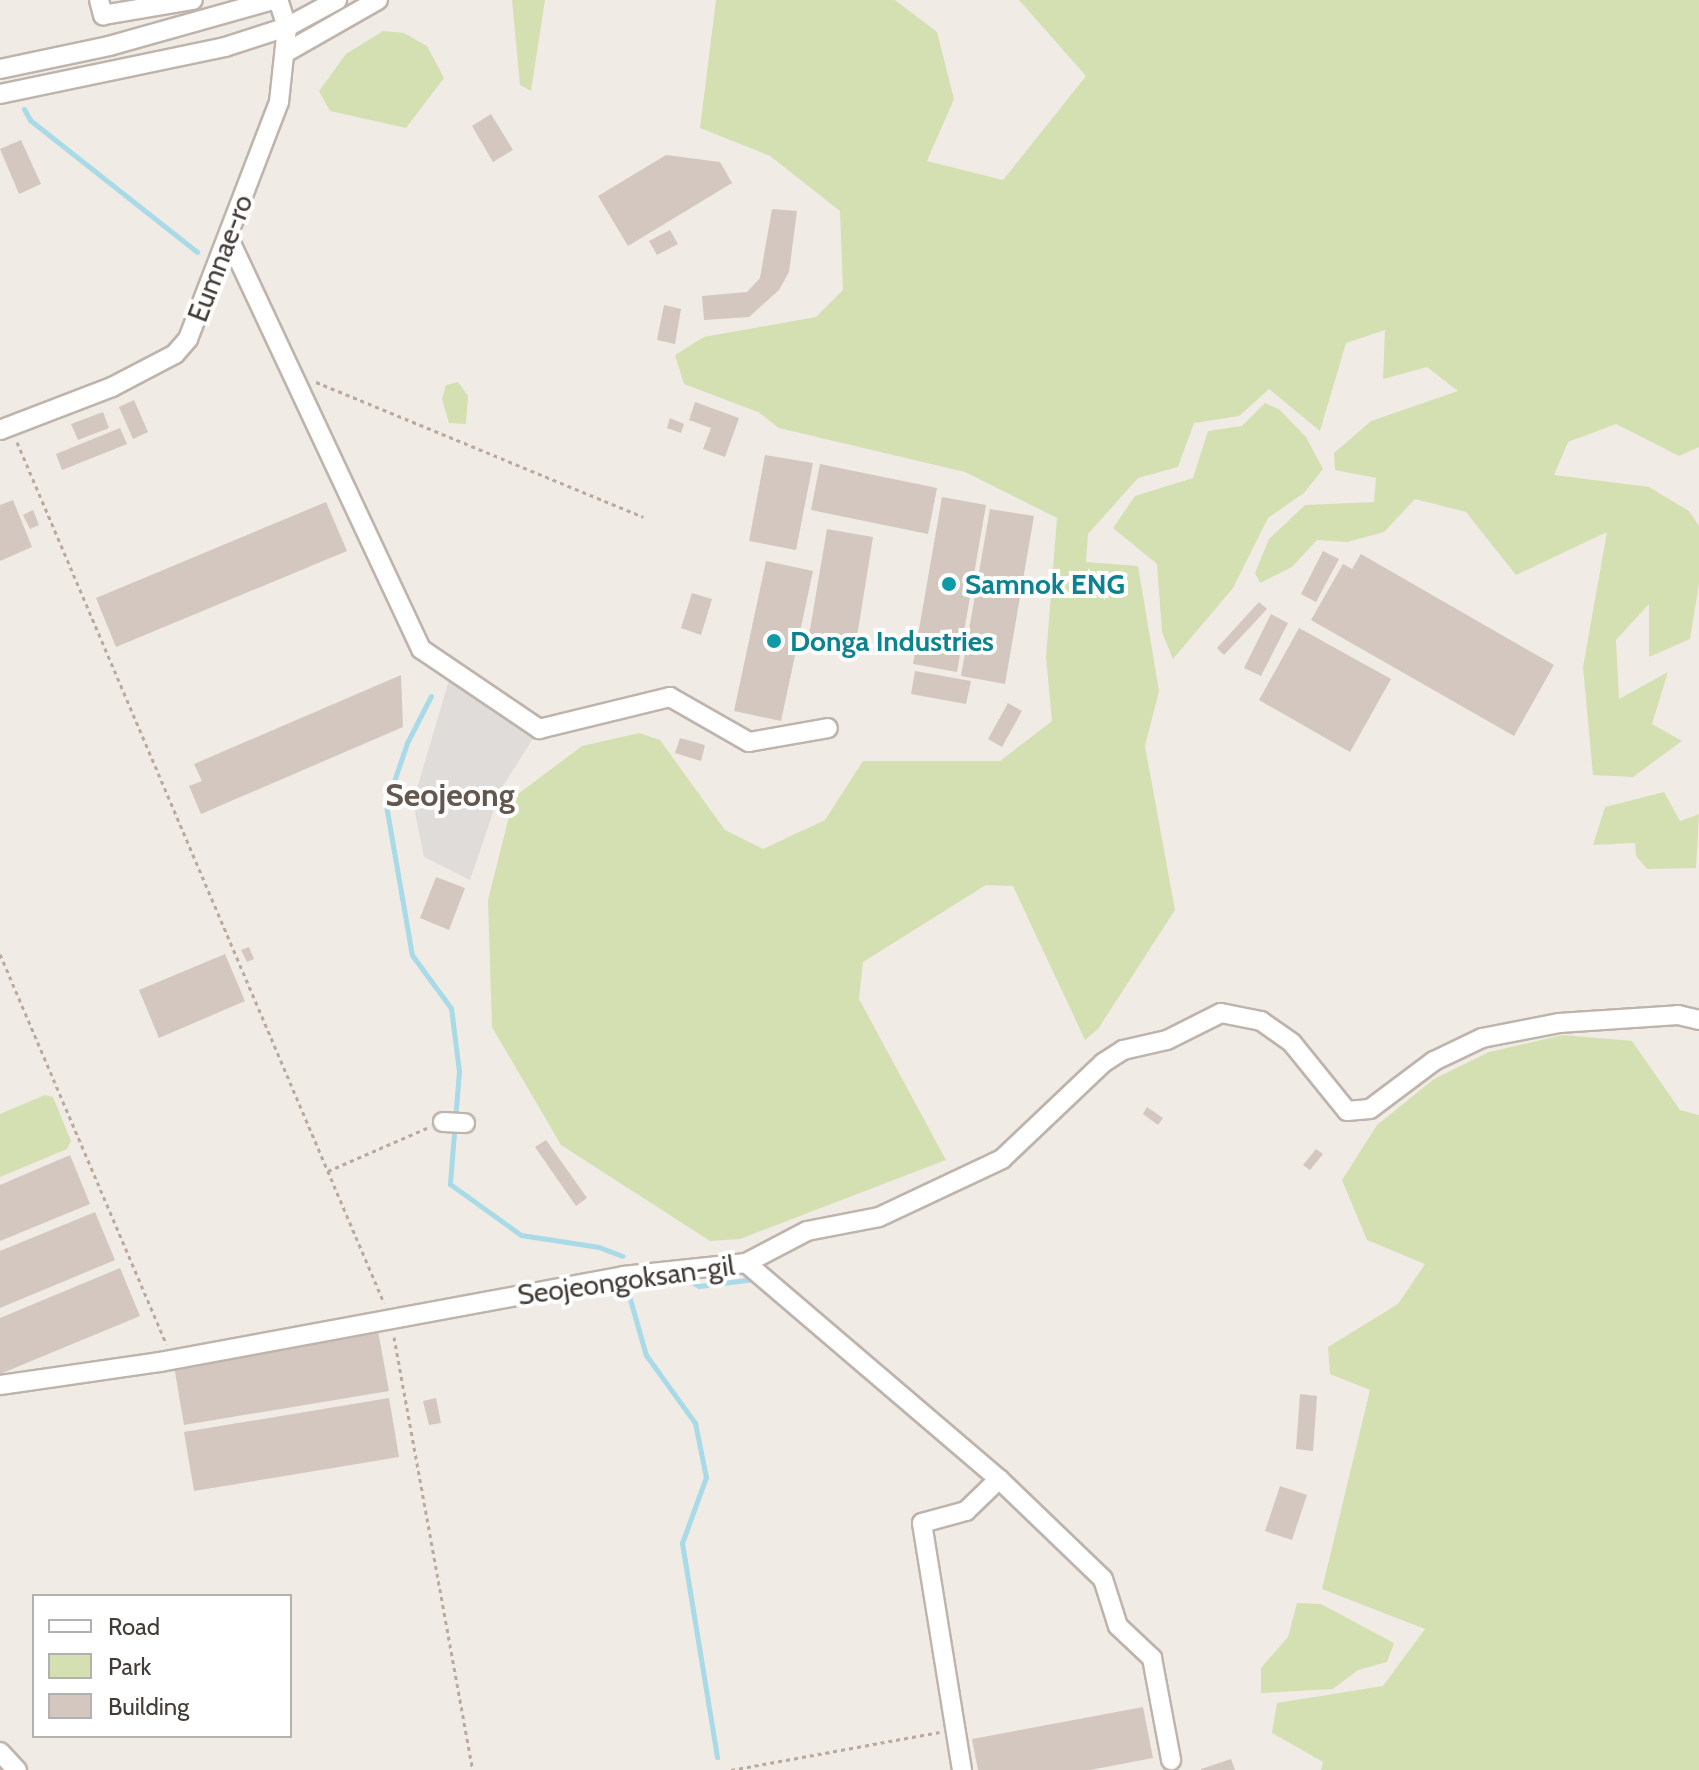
<!DOCTYPE html>
<html>
<head>
<meta charset="utf-8">
<style>
  body { margin:0 }
  #map { position:relative; width:1699px; height:1770px; overflow:hidden; background:#f0ebe5; font-family:Cabin,sans-serif }
  div>[style] { position:absolute }
  .green>* { inset:0; background:#d5e0b2 }
  .parking>* { inset:0; background:#dfdcda }
  .stream>* { height:5px; margin:-2.5px; padding:0 2.5px; transform-origin:2.5px; border-radius:2.5px; background:#a8dae7 }
  .building>* { inset:0; background:#d4c7bf }
  .path>* { height:3px; margin-top:-1.5px; transform-origin:0; background:repeating-linear-gradient(90deg,#bbaa9c 0 4px,transparent 0 8px) }
  .roads { filter:drop-shadow(2px 0 #beb4ac) drop-shadow(-2px 0 #beb4ac) drop-shadow(0 2px #beb4ac) drop-shadow(0 -2px #beb4ac) }
  .minor>* { height:18px; margin:-9px; padding:0 9px; transform-origin:9px; border-radius:9px; background:#fff }
  .dots>* { width:22px; height:22px; translate:-50% -50%; box-sizing:border-box; border:4px solid #fff; border-radius:50% }
  span { translate:-50% -50%; white-space:nowrap; text-align:center; line-height:1.15; -webkit-text-stroke:8px #fff; paint-order:stroke }
  .street-label { font-size:28px; color:#423b36 }
  .culture-label { font-size:28px; color:#0d838f; font-weight:700 }
  .left { translate:0 -50%; text-align:left }
  .quarter-label { font-size:32px; color:#64574e; font-weight:700 }
  .legend { position:absolute; left:32px; top:1594px; width:260px; height:144px; box-sizing:border-box; background:#fff; border:2px solid #b3b1af; margin:0; padding:10px 14px; list-style:none; font-size:24px; color:#423b36 }
  .legend li { display:flex; align-items:center; gap:16px; height:40px }
  .legend b { width:40px; border:2px solid #b3b1af }
</style>
</head>
<body>
<div id="map">
  <div class="green">
    <i style="clip-path:polygon(512px 0,545px 0,531px 91px,520px 85px)"></i>
    <i style="clip-path:polygon(716px 0,895px 0,937px 32px,954px 99px,927px 161px,1003px 180px,1086px 76px,1019px 0,1699px 0,1699px 447px,1679px 456px,1616px 424px,1568px 442px,1554px 475px,1649px 487px,1689px 511px,1699px 526px,1699px 584px,1690px 639px,1649px 657px,1649px 604px,1616px 640px,1619px 699px,1668px 672px,1652px 724px,1682px 741px,1633px 777px,1593px 775px,1583px 667px,1607px 532px,1516px 575px,1466px 512px,1415px 499px,1384px 532px,1347px 542px,1317px 540px,1292px 567px,1260px 583px,1255px 573px,1269px 539px,1305px 505px,1374px 502px,1376px 478px,1335px 470px,1334px 453px,1371px 421px,1458px 391px,1427px 367px,1383px 379px,1385px 330px,1346px 343px,1320px 431px,1269px 389px,1239px 416px,1194px 423px,1178px 467px,1138px 478px,1088px 534px,1086px 562px,1138px 566px,1159px 691px,1145px 746px,1175px 910px,1098px 1029px,1085px 1040px,1013px 886px,986px 885px,863px 962px,859px 999px,946px 1160px,740px 1239px,710px 1241px,561px 1145px,492px 1027px,488px 900px,514px 797px,582px 746px,639px 733px,660px 740px,725px 830px,763px 849px,825px 820px,863px 761px,1000px 761px,1052px 721px,1046px 657px,1057px 518px,965px 472px,779px 428px,758px 412px,684px 384px,675px 355px,704px 337px,816px 317px,843px 290px,840px 211px,770px 156px,700px 128px)"></i>
    <i style="clip-path:polygon(383px 31px,404px 33px,427px 46px,444px 78px,406px 128px,330px 111px,319px 91px,346px 54px)"></i>
    <i style="clip-path:polygon(458px 382px,468px 396px,466px 424px,449px 423px,442px 399px,446px 385px)"></i>
    <i style="clip-path:polygon(1265px 403px,1280px 410px,1306px 437px,1323px 469px,1304px 493px,1268px 518px,1233px 588px,1173px 659px,1162px 632px,1157px 564px,1113px 528px,1135px 496px,1193px 478px,1208px 431px,1242px 426px)"></i>
    <i style="clip-path:polygon(1664px 792px,1680px 821px,1699px 814px,1696px 868px,1647px 869px,1636px 856px,1635px 843px,1593px 845px,1605px 807px)"></i>
    <i style="clip-path:polygon(1563px 1035px,1632px 1041px,1680px 1110px,1699px 1115px,1699px 1770px,1321px 1770px,1323px 1762px,1272px 1733px,1277px 1703px,1383px 1686px,1425px 1629px,1322px 1589px,1370px 1390px,1330px 1374px,1328px 1347px,1398px 1304px,1425px 1264px,1367px 1240px,1342px 1180px,1377px 1125px,1434px 1079px,1489px 1052px)"></i>
    <i style="clip-path:polygon(45px 1095px,53px 1097px,71px 1141px,67px 1149px,0 1177px,0 1114px)"></i>
    <i style="clip-path:polygon(1297px 1603px,1321px 1604px,1394px 1643px,1387px 1662px,1358px 1670px,1333px 1689px,1261px 1693px,1261px 1668px,1288px 1637px)"></i>
  </div>
  <div class="parking">
    <i style="clip-path:polygon(452px 670px,539px 729px,501px 789px,470px 880px,424px 857px,413px 802px)"></i>
  </div>
  <div class="stream">
    <i style="left:24px;top:109px;width:13px;rotate:61deg"></i>
    <i style="left:30px;top:120px;width:213px;rotate:38.3deg"></i>
    <i style="left:431px;top:696px;width:53px;rotate:117.1deg"></i>
    <i style="left:407px;top:743px;width:65px;rotate:108.7deg"></i>
    <i style="left:386px;top:805px;width:152px;rotate:80.2deg"></i>
    <i style="left:412px;top:955px;width:66px;rotate:53.7deg"></i>
    <i style="left:451px;top:1008px;width:64px;rotate:82.8deg"></i>
    <i style="left:459px;top:1071px;width:113px;rotate:94.6deg"></i>
    <i style="left:450px;top:1184px;width:87px;rotate:35.7deg"></i>
    <i style="left:521px;top:1235px;width:79px;rotate:8.7deg"></i>
    <i style="left:599px;top:1247px;width:25px;rotate:21deg"></i>
    <i style="left:660px;top:1281px;width:26px;rotate:-4deg"></i>
    <i style="left:686px;top:1279px;width:15px;rotate:28deg"></i>
    <i style="left:699px;top:1286px;width:56px;rotate:-7.1deg"></i>
    <i style="left:628px;top:1292px;width:66px;rotate:74.1deg"></i>
    <i style="left:646px;top:1355px;width:84px;rotate:54.2deg"></i>
    <i style="left:695px;top:1423px;width:55px;rotate:78.5deg"></i>
    <i style="left:706px;top:1477px;width:70px;rotate:110deg"></i>
    <i style="left:682px;top:1543px;width:217px;rotate:80.7deg"></i>
  </div>
  <div class="building">
    <i style="clip-path:polygon(491px 114px,513px 150px,493px 162px,472px 126px)"></i>
    <i style="clip-path:polygon(21px 140px,41px 184px,19px 194px,0 149px)"></i>
    <i style="clip-path:polygon(666px 155px,720px 162px,732px 183px,628px 246px,598px 196px)"></i>
    <i style="clip-path:polygon(772px 209px,797px 211px,789px 272px,779px 290px,749px 317px,704px 320px,702px 296px,747px 292px,760px 278px)"></i>
    <i style="clip-path:polygon(670px 230px,678px 244px,657px 255px,649px 241px)"></i>
    <i style="clip-path:polygon(664px 305px,681px 309px,675px 344px,657px 340px)"></i>
    <i style="clip-path:polygon(134px 400px,148px 432px,133px 439px,119px 407px)"></i>
    <i style="clip-path:polygon(695px 402px,739px 418px,725px 457px,703px 449px,711px 428px,689px 420px)"></i>
    <i style="clip-path:polygon(103px 412px,109px 428px,78px 440px,71px 424px)"></i>
    <i style="clip-path:polygon(670px 418px,684px 424px,681px 433px,667px 428px)"></i>
    <i style="clip-path:polygon(120px 428px,127px 444px,62px 470px,56px 454px)"></i>
    <i style="clip-path:polygon(765px 455px,813px 463px,796px 550px,749px 541px)"></i>
    <i style="clip-path:polygon(820px 464px,937px 488px,928px 534px,811px 510px)"></i>
    <i style="clip-path:polygon(942px 497px,986px 505px,957px 672px,913px 664px)"></i>
    <i style="clip-path:polygon(13px 500px,32px 547px,0 561px,0 505px)"></i>
    <i style="clip-path:polygon(326px 502px,347px 551px,116px 647px,96px 598px)"></i>
    <i style="clip-path:polygon(990px 509px,1034px 516px,1005px 684px,961px 676px)"></i>
    <i style="clip-path:polygon(33px 510px,39px 525px,30px 529px,23px 515px)"></i>
    <i style="clip-path:polygon(827px 529px,873px 537px,854px 655px,807px 647px)"></i>
    <i style="clip-path:polygon(1323px 551px,1339px 559px,1316px 602px,1301px 594px)"></i>
    <i style="clip-path:polygon(1361px 554px,1554px 665px,1514px 736px,1311px 620px,1343px 564px,1352px 569px)"></i>
    <i style="clip-path:polygon(766px 561px,813px 571px,781px 721px,734px 711px)"></i>
    <i style="clip-path:polygon(692px 593px,712px 599px,701px 635px,681px 628px)"></i>
    <i style="clip-path:polygon(1259px 602px,1267px 609px,1224px 655px,1217px 648px)"></i>
    <i style="clip-path:polygon(1271px 614px,1288px 623px,1261px 676px,1244px 668px)"></i>
    <i style="clip-path:polygon(1299px 628px,1391px 679px,1350px 752px,1259px 700px)"></i>
    <i style="clip-path:polygon(915px 671px,971px 681px,966px 704px,911px 694px)"></i>
    <i style="clip-path:polygon(401px 675px,403px 727px,201px 814px,189px 786px,202px 781px,194px 764px)"></i>
    <i style="clip-path:polygon(1008px 703px,1022px 711px,1002px 747px,988px 739px)"></i>
    <i style="clip-path:polygon(680px 738px,705px 745px,701px 761px,675px 753px)"></i>
    <i style="clip-path:polygon(436px 877px,465px 888px,449px 930px,420px 918px)"></i>
    <i style="clip-path:polygon(249px 947px,254px 959px,247px 962px,241px 950px)"></i>
    <i style="clip-path:polygon(225px 954px,245px 1001px,159px 1038px,139px 990px)"></i>
    <i style="clip-path:polygon(1147px 1107px,1163px 1118px,1158px 1125px,1143px 1114px)"></i>
    <i style="clip-path:polygon(546px 1140px,587px 1198px,576px 1206px,535px 1147px)"></i>
    <i style="clip-path:polygon(1316px 1149px,1323px 1154px,1310px 1170px,1303px 1165px)"></i>
    <i style="clip-path:polygon(70px 1155px,90px 1204px,0 1241px,0 1185px)"></i>
    <i style="clip-path:polygon(95px 1212px,115px 1260px,0 1308px,0 1251px)"></i>
    <i style="clip-path:polygon(120px 1268px,140px 1316px,0 1374px,0 1318px)"></i>
    <i style="clip-path:polygon(378px 1331px,389px 1391px,184px 1425px,174px 1366px)"></i>
    <i style="clip-path:polygon(1300px 1394px,1317px 1396px,1313px 1451px,1296px 1449px)"></i>
    <i style="clip-path:polygon(389px 1398px,399px 1457px,194px 1491px,184px 1432px)"></i>
    <i style="clip-path:polygon(436px 1398px,441px 1423px,429px 1425px,423px 1401px)"></i>
    <i style="clip-path:polygon(1280px 1486px,1307px 1495px,1292px 1540px,1265px 1531px)"></i>
    <i style="clip-path:polygon(1143px 1707px,1153px 1758px,1090px 1770px,978px 1770px,972px 1739px)"></i>
    <i style="clip-path:polygon(1231px 1759px,1235px 1770px,1201px 1770px,1201px 1769px)"></i>
  </div>
  <div class="path">
    <i style="left:316px;top:382px;width:354px;rotate:22.4deg"></i>
    <i style="left:17px;top:442px;width:936px;rotate:66.91deg"></i>
    <i style="left:0;top:954px;width:424px;rotate:66.9deg"></i>
    <i style="left:328px;top:1171px;width:108px;rotate:-23.5deg"></i>
    <i style="left:394px;top:1337px;width:440px;rotate:79.7deg"></i>
    <i style="left:731px;top:1770px;width:212px;rotate:-10.3deg"></i>
  </div>
  <div class="roads">
    <div class="minor">
      <i style="left:99px;top:0;width:16px;rotate:75deg"></i>
      <i style="left:103px;top:15px;width:91px;rotate:-9.5deg"></i>
      <i style="left:285px;top:53px;width:107px;rotate:-29.7deg"></i>
      <i style="left:0;top:69px;width:111px;rotate:-11.9deg"></i>
      <i style="left:109px;top:46px;width:170px;rotate:-15.7deg"></i>
      <i style="left:0;top:94px;width:230px;rotate:-11.8deg"></i>
      <i style="left:225px;top:47px;width:65px;rotate:-17.9deg"></i>
      <i style="left:287px;top:27px;width:57px;rotate:-28.4deg"></i>
      <i style="left:229px;top:239px;width:453px;rotate:64.9deg"></i>
      <i style="left:421px;top:649px;width:143px;rotate:34.1deg"></i>
      <i style="left:539px;top:729px;width:135px;rotate:-13.7deg"></i>
      <i style="left:670px;top:697px;width:91px;rotate:29.7deg"></i>
      <i style="left:749px;top:742px;width:80px;rotate:-10deg"></i>
      <i style="left:0;top:430px;width:120px;rotate:-21deg"></i>
      <i style="left:112px;top:387px;width:71px;rotate:-27.6deg"></i>
      <i style="left:175px;top:354px;width:20px;rotate:-49deg"></i>
      <i style="left:188px;top:339px;width:254px;rotate:-69deg"></i>
      <i style="left:279px;top:102px;width:75px;rotate:-83.9deg"></i>
      <i style="left:287px;top:27px;width:28px;rotate:-108deg"></i>
      <i style="left:443px;top:1122px;width:22px;rotate:3deg"></i>
      <i style="left:746px;top:1263px;width:333px;rotate:40.5deg"></i>
      <i style="left:999px;top:1479px;width:144px;rotate:43.9deg"></i>
      <i style="left:1103px;top:1579px;width:49px;rotate:72.3deg"></i>
      <i style="left:1118px;top:1626px;width:47px;rotate:43.3deg"></i>
      <i style="left:1152px;top:1658px;width:104px;rotate:79.4deg"></i>
      <i style="left:0;top:1385px;width:162px;rotate:-8.2deg"></i>
      <i style="left:160px;top:1362px;width:471px;rotate:-10.5deg"></i>
      <i style="left:623px;top:1276px;width:124px;rotate:-6deg"></i>
      <i style="left:746px;top:1263px;width:69px;rotate:-27.7deg"></i>
      <i style="left:807px;top:1231px;width:73px;rotate:-11deg"></i>
      <i style="left:879px;top:1217px;width:136px;rotate:-25.2deg"></i>
      <i style="left:1002px;top:1159px;width:139px;rotate:-43.5deg"></i>
      <i style="left:1103px;top:1063px;width:24px;rotate:-33deg"></i>
      <i style="left:1123px;top:1050px;width:45px;rotate:-12.8deg"></i>
      <i style="left:1167px;top:1040px;width:60px;rotate:-26.6deg"></i>
      <i style="left:1221px;top:1013px;width:41px;rotate:11.3deg"></i>
      <i style="left:1261px;top:1021px;width:38px;rotate:35deg"></i>
      <i style="left:1292px;top:1043px;width:87px;rotate:51deg"></i>
      <i style="left:1347px;top:1111px;width:23px;rotate:-5deg"></i>
      <i style="left:1370px;top:1109px;width:80px;rotate:-36.9deg"></i>
      <i style="left:1434px;top:1061px;width:53px;rotate:-25.6deg"></i>
      <i style="left:1482px;top:1038px;width:78px;rotate:-11deg"></i>
      <i style="left:1559px;top:1023px;width:119px;rotate:-3.8deg"></i>
      <i style="left:1678px;top:1015px;width:22px;rotate:13deg"></i>
      <i style="left:0;top:1752px;width:25px;rotate:47deg"></i>
      <i style="left:962px;top:1770px;width:250px;rotate:-99.2deg"></i>
      <i style="left:922px;top:1523px;width:46px;rotate:-15.3deg"></i>
      <i style="left:966px;top:1511px;width:46px;rotate:-44.1deg"></i>
    </div>
  </div>
  <div class="dots">
    <i style="left:949px;top:584px;background:#0f9aa8"></i>
    <i style="left:774px;top:641px;background:#0f9aa8"></i>
  </div>
  <div class="street-label">
    <span style="left:220px;top:258px;rotate:-69deg">Eumnae-ro</span>
    <span style="left:626px;top:1280px;rotate:-8deg">Seojeongoksan-gil</span>
  </div>
  <div class="culture-label">
    <span class="left" style="left:965px;top:584px">Samnok ENG</span>
    <span class="left" style="left:790px;top:641px">Donga Industries</span>
  </div>
  <div class="quarter-label">
    <span style="left:450px;top:795px">Seojeong</span>
  </div>
  <ul class="legend">
  <li><b style="height:10px;background:#fff"></b>Road</li>
  <li><b style="height:22px;background:#d5e0b2"></b>Park</li>
  <li><b style="height:22px;background:#d4c7bf"></b>Building</li>
  </ul>
</div>
</body>
</html>
